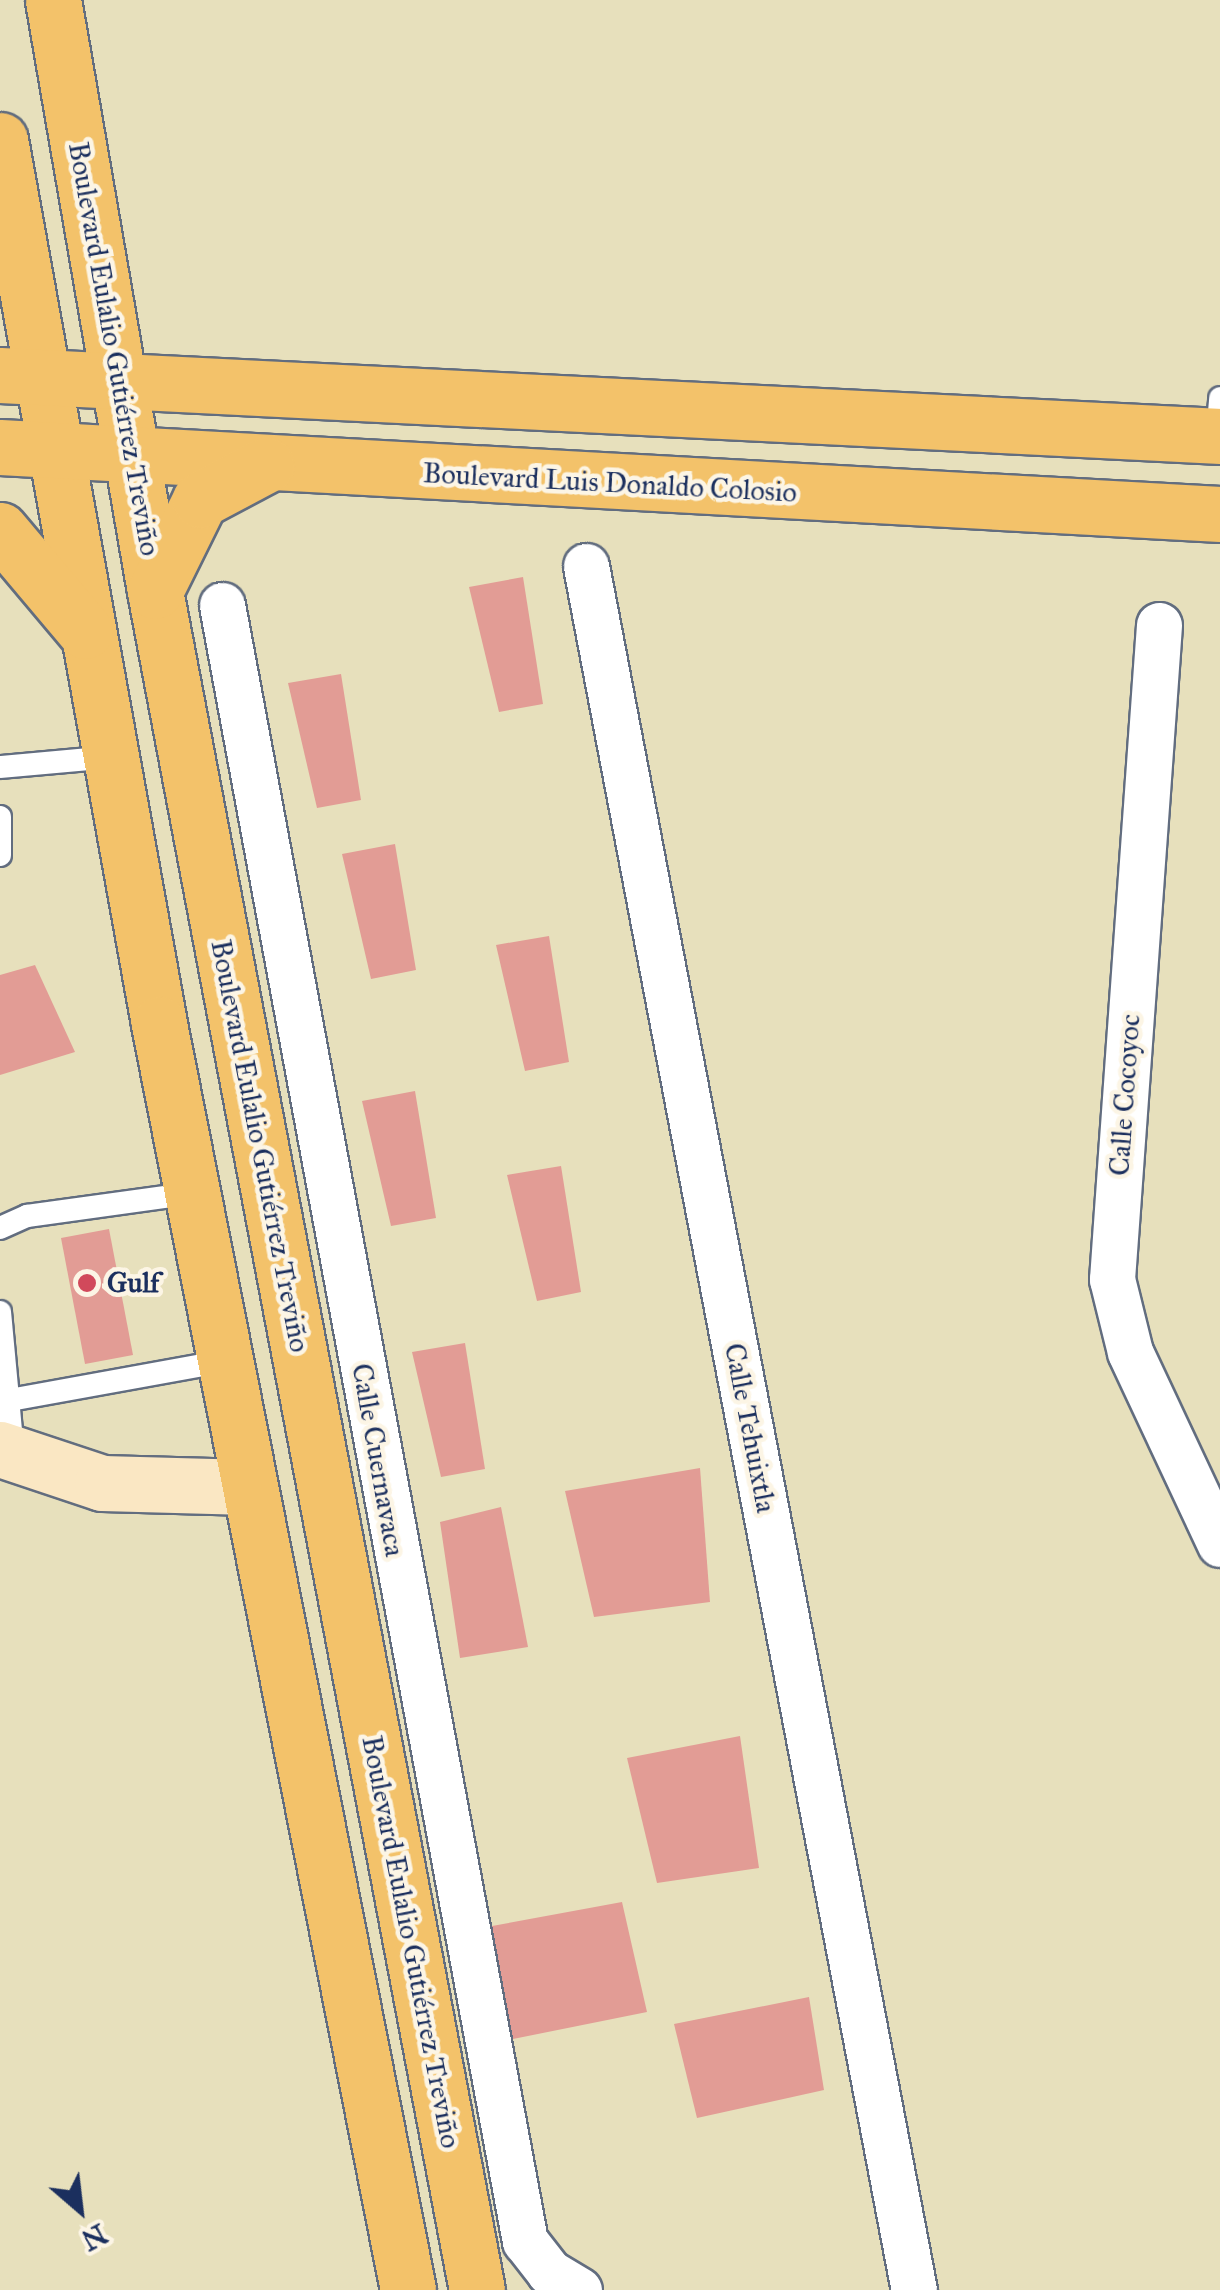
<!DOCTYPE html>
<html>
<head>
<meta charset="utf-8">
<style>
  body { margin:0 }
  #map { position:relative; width:1220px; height:2290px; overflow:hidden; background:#e7e0bc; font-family:"IM FELL Great Primer",serif }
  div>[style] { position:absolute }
  .building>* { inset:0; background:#e29c95 }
  .roads { filter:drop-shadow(2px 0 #626d7f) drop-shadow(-2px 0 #626d7f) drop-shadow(0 2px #626d7f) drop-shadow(0 -2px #626d7f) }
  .lane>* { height:22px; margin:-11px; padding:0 11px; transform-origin:11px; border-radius:11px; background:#fff }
  .street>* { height:45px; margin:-22.5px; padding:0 22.5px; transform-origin:22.5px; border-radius:22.5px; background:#fff }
  .secondary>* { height:55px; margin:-27.5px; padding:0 27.5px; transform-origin:27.5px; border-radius:27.5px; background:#fae7c3 }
  .primary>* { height:55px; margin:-27.5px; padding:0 27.5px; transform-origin:27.5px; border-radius:27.5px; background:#f3c26a }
  .dots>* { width:28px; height:28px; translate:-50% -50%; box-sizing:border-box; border:5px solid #fcf5e5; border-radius:50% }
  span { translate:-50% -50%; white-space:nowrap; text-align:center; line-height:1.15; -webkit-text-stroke:9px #fcf5e5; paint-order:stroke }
  .street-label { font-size:28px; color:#1b2f5e }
  .poi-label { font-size:28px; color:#1b2f5e; font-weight:700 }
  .left { translate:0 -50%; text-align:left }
  .north { position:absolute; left:30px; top:2160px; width:100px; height:100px; -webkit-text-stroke:8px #fcf5e5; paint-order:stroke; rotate:152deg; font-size:28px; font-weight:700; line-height:40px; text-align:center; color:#1b2f5e }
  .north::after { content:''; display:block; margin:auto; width:35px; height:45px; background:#1b2f5e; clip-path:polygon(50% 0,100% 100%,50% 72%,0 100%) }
</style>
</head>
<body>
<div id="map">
  <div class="building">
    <i style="clip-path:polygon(523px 577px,543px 704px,499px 712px,469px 587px)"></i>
    <i style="clip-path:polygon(341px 674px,361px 800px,317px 808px,288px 683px)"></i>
    <i style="clip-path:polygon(395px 844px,416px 970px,371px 979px,342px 854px)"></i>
    <i style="clip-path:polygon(549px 936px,569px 1062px,525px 1071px,496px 945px)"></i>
    <i style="clip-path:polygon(35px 965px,75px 1052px,0 1075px,0 975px)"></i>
    <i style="clip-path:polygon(415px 1091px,436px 1218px,391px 1226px,362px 1101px)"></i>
    <i style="clip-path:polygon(561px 1166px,581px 1292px,537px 1301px,507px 1175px)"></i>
    <i style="clip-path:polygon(109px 1229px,133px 1355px,85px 1364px,61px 1238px)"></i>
    <i style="clip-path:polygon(465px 1343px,485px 1469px,441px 1477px,412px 1352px)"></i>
    <i style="clip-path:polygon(700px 1468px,710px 1602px,594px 1617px,565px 1491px)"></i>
    <i style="clip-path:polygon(501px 1507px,528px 1647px,460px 1658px,440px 1522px)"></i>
    <i style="clip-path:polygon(740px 1736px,759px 1868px,657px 1883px,627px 1758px)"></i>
    <i style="clip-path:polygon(622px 1902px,647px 2012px,508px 2040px,481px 1928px)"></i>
    <i style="clip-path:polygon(809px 1997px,824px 2090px,697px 2118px,674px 2024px)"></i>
  </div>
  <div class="roads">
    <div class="lane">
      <i style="left:1217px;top:435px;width:37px;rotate:-85deg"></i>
      <i style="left:0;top:767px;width:112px;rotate:-5.1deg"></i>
      <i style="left:0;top:817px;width:38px;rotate:90deg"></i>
      <i style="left:0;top:1228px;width:30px;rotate:-24deg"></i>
      <i style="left:27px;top:1216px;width:167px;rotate:-7.9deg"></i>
      <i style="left:0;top:1312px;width:142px;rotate:84.7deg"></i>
      <i style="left:10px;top:1400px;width:218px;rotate:-10.3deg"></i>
    </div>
    <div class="street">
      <i style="left:586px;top:566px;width:1755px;rotate:79.23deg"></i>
      <i style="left:222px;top:605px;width:1664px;rotate:79.51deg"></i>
      <i style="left:525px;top:2241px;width:39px;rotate:52deg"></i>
      <i style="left:549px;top:2272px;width:35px;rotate:31deg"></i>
      <i style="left:1159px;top:625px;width:656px;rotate:94.11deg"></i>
      <i style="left:1112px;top:1279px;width:75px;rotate:76.1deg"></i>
      <i style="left:1130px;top:1352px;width:212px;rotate:64.9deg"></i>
    </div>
    <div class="secondary">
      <i style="left:0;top:1449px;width:108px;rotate:18.4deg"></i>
      <i style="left:102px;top:1483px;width:147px;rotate:1.6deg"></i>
    </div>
    <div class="primary">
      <i style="left:53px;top:0;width:600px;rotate:80.21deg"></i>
      <i style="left:155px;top:591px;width:1729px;rotate:79.27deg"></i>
      <i style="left:0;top:140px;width:898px;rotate:79.8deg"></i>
      <i style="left:159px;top:1024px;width:1290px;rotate:78.87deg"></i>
      <i style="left:0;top:375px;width:1222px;rotate:2.86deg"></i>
      <i style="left:0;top:447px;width:1222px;rotate:3.14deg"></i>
      <i style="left:0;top:530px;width:132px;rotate:49.9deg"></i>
      <i style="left:155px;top:591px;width:102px;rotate:-63.7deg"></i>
      <i style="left:200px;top:500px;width:75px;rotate:-27.9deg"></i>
    </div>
  </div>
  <div class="dots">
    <i style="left:87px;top:1283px;background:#d1495b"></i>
  </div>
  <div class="street-label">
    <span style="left:114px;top:349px;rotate:80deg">Boulevard Eulalio Gutiérrez Treviño</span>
    <span style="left:610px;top:483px;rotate:3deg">Boulevard Luis Donaldo Colosio</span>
    <span style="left:1125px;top:1095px;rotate:-86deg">Calle Cocoyoc</span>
    <span style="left:260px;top:1146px;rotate:79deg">Boulevard Eulalio Gutiérrez Treviño</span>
    <span style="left:750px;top:1428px;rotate:79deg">Calle Tehuixtla</span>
    <span style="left:378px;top:1460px;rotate:80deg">Calle Cuernavaca</span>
    <span style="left:411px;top:1942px;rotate:79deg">Boulevard Eulalio Gutiérrez Treviño</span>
  </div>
  <div class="poi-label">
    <span class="left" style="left:107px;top:1283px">Gulf</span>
  </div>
  <div class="north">N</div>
</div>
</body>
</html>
